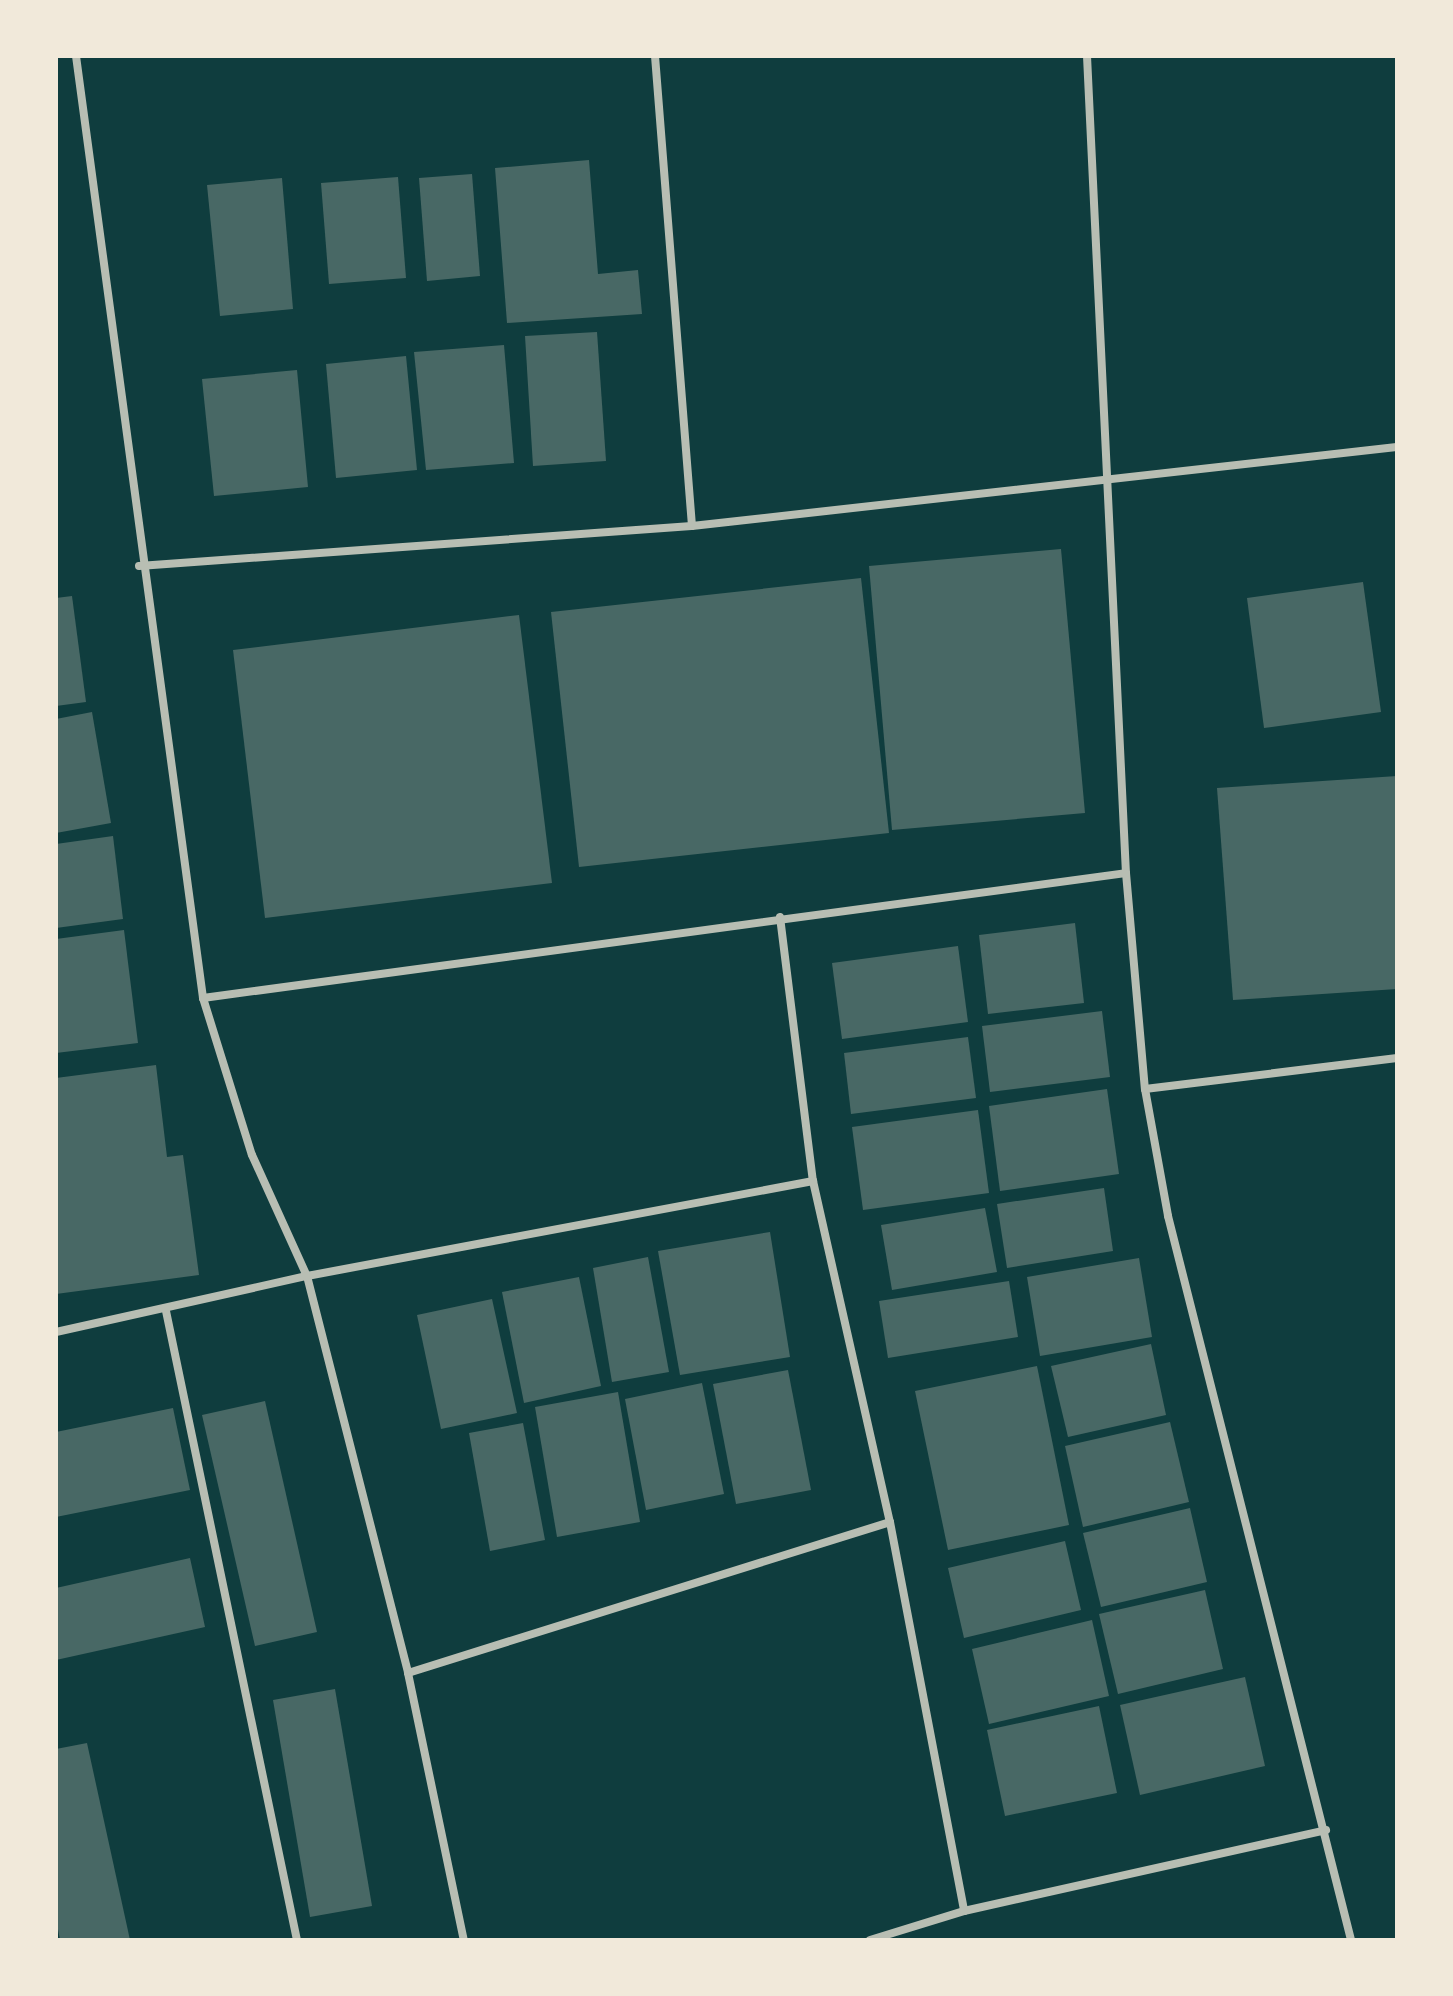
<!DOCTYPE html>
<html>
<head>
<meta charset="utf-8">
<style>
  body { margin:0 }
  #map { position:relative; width:1453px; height:1996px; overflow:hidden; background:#0f3d3e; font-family:Inter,sans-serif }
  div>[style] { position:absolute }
  .building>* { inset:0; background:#486865 }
  .minor>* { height:8px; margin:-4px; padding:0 4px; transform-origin:4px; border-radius:4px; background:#b8beb3 }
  span { translate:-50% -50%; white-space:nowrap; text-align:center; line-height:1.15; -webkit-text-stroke:6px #f1e9da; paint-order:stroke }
  .frame { position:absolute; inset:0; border:58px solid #f1e9da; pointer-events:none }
</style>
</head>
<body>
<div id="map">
  <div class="building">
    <i style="clip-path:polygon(589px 160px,598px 274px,638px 270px,642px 314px,507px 323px,495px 168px)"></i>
    <i style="clip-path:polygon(472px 174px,480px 276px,427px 281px,419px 178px)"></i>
    <i style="clip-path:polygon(398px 177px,406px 278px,329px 284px,321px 183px)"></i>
    <i style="clip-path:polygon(282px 178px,293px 309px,220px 316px,207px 185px)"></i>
    <i style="clip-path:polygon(597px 332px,606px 461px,533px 466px,525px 336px)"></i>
    <i style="clip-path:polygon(504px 345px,514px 463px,426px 470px,414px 352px)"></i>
    <i style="clip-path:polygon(406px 356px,417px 470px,336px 478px,326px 364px)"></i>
    <i style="clip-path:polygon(297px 370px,308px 487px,214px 496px,202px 379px)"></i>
    <i style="clip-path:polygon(1061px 549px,1085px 813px,892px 830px,869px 566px)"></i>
    <i style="clip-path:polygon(861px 578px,889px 833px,579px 867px,551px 612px)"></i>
    <i style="clip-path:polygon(1363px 582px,1381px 712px,1264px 728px,1247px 598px)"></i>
    <i style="clip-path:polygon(72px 596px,86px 702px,56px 706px,56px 598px)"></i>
    <i style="clip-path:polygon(519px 615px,552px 883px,265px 918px,233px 650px)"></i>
    <i style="clip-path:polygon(92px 712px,111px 823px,56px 833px,56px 719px)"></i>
    <i style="clip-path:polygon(1397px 776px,1397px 989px,1233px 1000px,1217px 788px)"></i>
    <i style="clip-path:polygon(113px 836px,123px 919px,56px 928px,56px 844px)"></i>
    <i style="clip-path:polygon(1075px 923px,1084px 1003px,988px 1014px,979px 935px)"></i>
    <i style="clip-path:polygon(124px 930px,138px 1043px,56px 1053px,56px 939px)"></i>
    <i style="clip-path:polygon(958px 946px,968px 1022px,842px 1039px,832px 963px)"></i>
    <i style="clip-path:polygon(1102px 1011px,1110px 1077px,990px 1092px,982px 1026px)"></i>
    <i style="clip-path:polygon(968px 1037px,976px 1098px,851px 1114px,844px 1053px)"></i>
    <i style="clip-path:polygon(156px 1065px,167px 1157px,183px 1155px,199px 1275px,56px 1294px,56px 1078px)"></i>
    <i style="clip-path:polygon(1107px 1089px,1119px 1174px,1000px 1191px,989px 1106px)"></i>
    <i style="clip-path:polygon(978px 1110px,989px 1193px,863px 1210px,852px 1127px)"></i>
    <i style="clip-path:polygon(1104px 1188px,1113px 1251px,1007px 1268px,997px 1204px)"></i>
    <i style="clip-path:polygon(985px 1208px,997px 1272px,892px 1290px,881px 1225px)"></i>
    <i style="clip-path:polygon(770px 1232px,790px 1357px,680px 1375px,658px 1251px)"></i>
    <i style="clip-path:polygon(648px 1257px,669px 1372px,612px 1382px,593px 1268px)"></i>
    <i style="clip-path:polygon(1139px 1258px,1152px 1337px,1040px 1356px,1027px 1277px)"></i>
    <i style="clip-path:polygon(579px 1277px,601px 1386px,524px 1403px,502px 1292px)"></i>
    <i style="clip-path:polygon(1009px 1281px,1018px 1337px,888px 1358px,879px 1301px)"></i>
    <i style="clip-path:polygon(492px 1299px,517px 1413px,441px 1429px,417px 1315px)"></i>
    <i style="clip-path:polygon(1151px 1344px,1166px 1415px,1068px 1437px,1051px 1366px)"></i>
    <i style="clip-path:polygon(1037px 1366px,1069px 1525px,948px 1550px,915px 1391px)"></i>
    <i style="clip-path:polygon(788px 1370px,811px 1490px,736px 1504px,713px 1384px)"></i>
    <i style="clip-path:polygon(702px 1383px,724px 1494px,646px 1510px,625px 1399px)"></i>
    <i style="clip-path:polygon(618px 1392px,640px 1522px,557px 1537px,535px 1407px)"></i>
    <i style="clip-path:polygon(265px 1401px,317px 1632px,255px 1646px,202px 1415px)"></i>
    <i style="clip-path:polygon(173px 1408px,190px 1490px,56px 1517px,56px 1432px)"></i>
    <i style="clip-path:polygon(1170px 1422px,1189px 1502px,1083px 1527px,1065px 1446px)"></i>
    <i style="clip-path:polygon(523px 1423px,545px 1540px,490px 1551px,469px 1433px)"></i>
    <i style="clip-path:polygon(1190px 1508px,1207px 1582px,1101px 1607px,1083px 1533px)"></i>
    <i style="clip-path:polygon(1065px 1541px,1081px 1610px,964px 1638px,948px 1568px)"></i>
    <i style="clip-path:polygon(190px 1558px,205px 1627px,56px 1660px,56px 1588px)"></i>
    <i style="clip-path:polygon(1205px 1590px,1223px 1669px,1118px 1694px,1099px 1614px)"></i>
    <i style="clip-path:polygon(1092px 1620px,1109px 1696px,989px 1724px,972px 1649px)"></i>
    <i style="clip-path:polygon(1245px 1677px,1265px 1766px,1140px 1795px,1120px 1705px)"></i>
    <i style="clip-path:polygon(335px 1689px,372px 1906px,310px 1917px,273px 1700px)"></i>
    <i style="clip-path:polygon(1099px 1706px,1117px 1793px,1005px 1816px,987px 1730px)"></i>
    <i style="clip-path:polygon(87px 1743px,130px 1940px,60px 1940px,56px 1919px,56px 1749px)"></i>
  </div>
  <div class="minor">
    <i style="left:76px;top:56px;width:951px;rotate:82.32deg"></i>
    <i style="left:203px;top:998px;width:164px;rotate:72.7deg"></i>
    <i style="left:252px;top:1155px;width:133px;rotate:65.6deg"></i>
    <i style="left:307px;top:1276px;width:410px;rotate:75.7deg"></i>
    <i style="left:408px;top:1673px;width:273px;rotate:78.2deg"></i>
    <i style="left:655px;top:56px;width:471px;rotate:85.5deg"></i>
    <i style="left:1087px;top:56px;width:818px;rotate:87.27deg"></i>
    <i style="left:1126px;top:873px;width:217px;rotate:85deg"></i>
    <i style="left:1145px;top:1089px;width:129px;rotate:79.7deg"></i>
    <i style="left:1168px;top:1216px;width:747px;rotate:75.81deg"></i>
    <i style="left:139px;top:566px;width:554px;rotate:-4.14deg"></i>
    <i style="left:692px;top:526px;width:709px;rotate:-6.39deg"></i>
    <i style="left:780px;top:917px;width:266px;rotate:82.9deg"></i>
    <i style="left:813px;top:1181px;width:350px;rotate:77.3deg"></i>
    <i style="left:890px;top:1522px;width:396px;rotate:79.2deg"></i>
    <i style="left:203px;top:998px;width:931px;rotate:-7.71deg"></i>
    <i style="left:1145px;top:1089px;width:254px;rotate:-7deg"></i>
    <i style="left:166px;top:1311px;width:642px;rotate:78.24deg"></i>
    <i style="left:56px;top:1332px;width:257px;rotate:-12.6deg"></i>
    <i style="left:307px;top:1276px;width:515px;rotate:-10.63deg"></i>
    <i style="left:408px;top:1673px;width:505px;rotate:-17.39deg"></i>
    <i style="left:870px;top:1940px;width:98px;rotate:-17.1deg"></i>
    <i style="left:964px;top:1911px;width:371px;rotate:-12.6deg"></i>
  </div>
  <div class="frame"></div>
</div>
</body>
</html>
